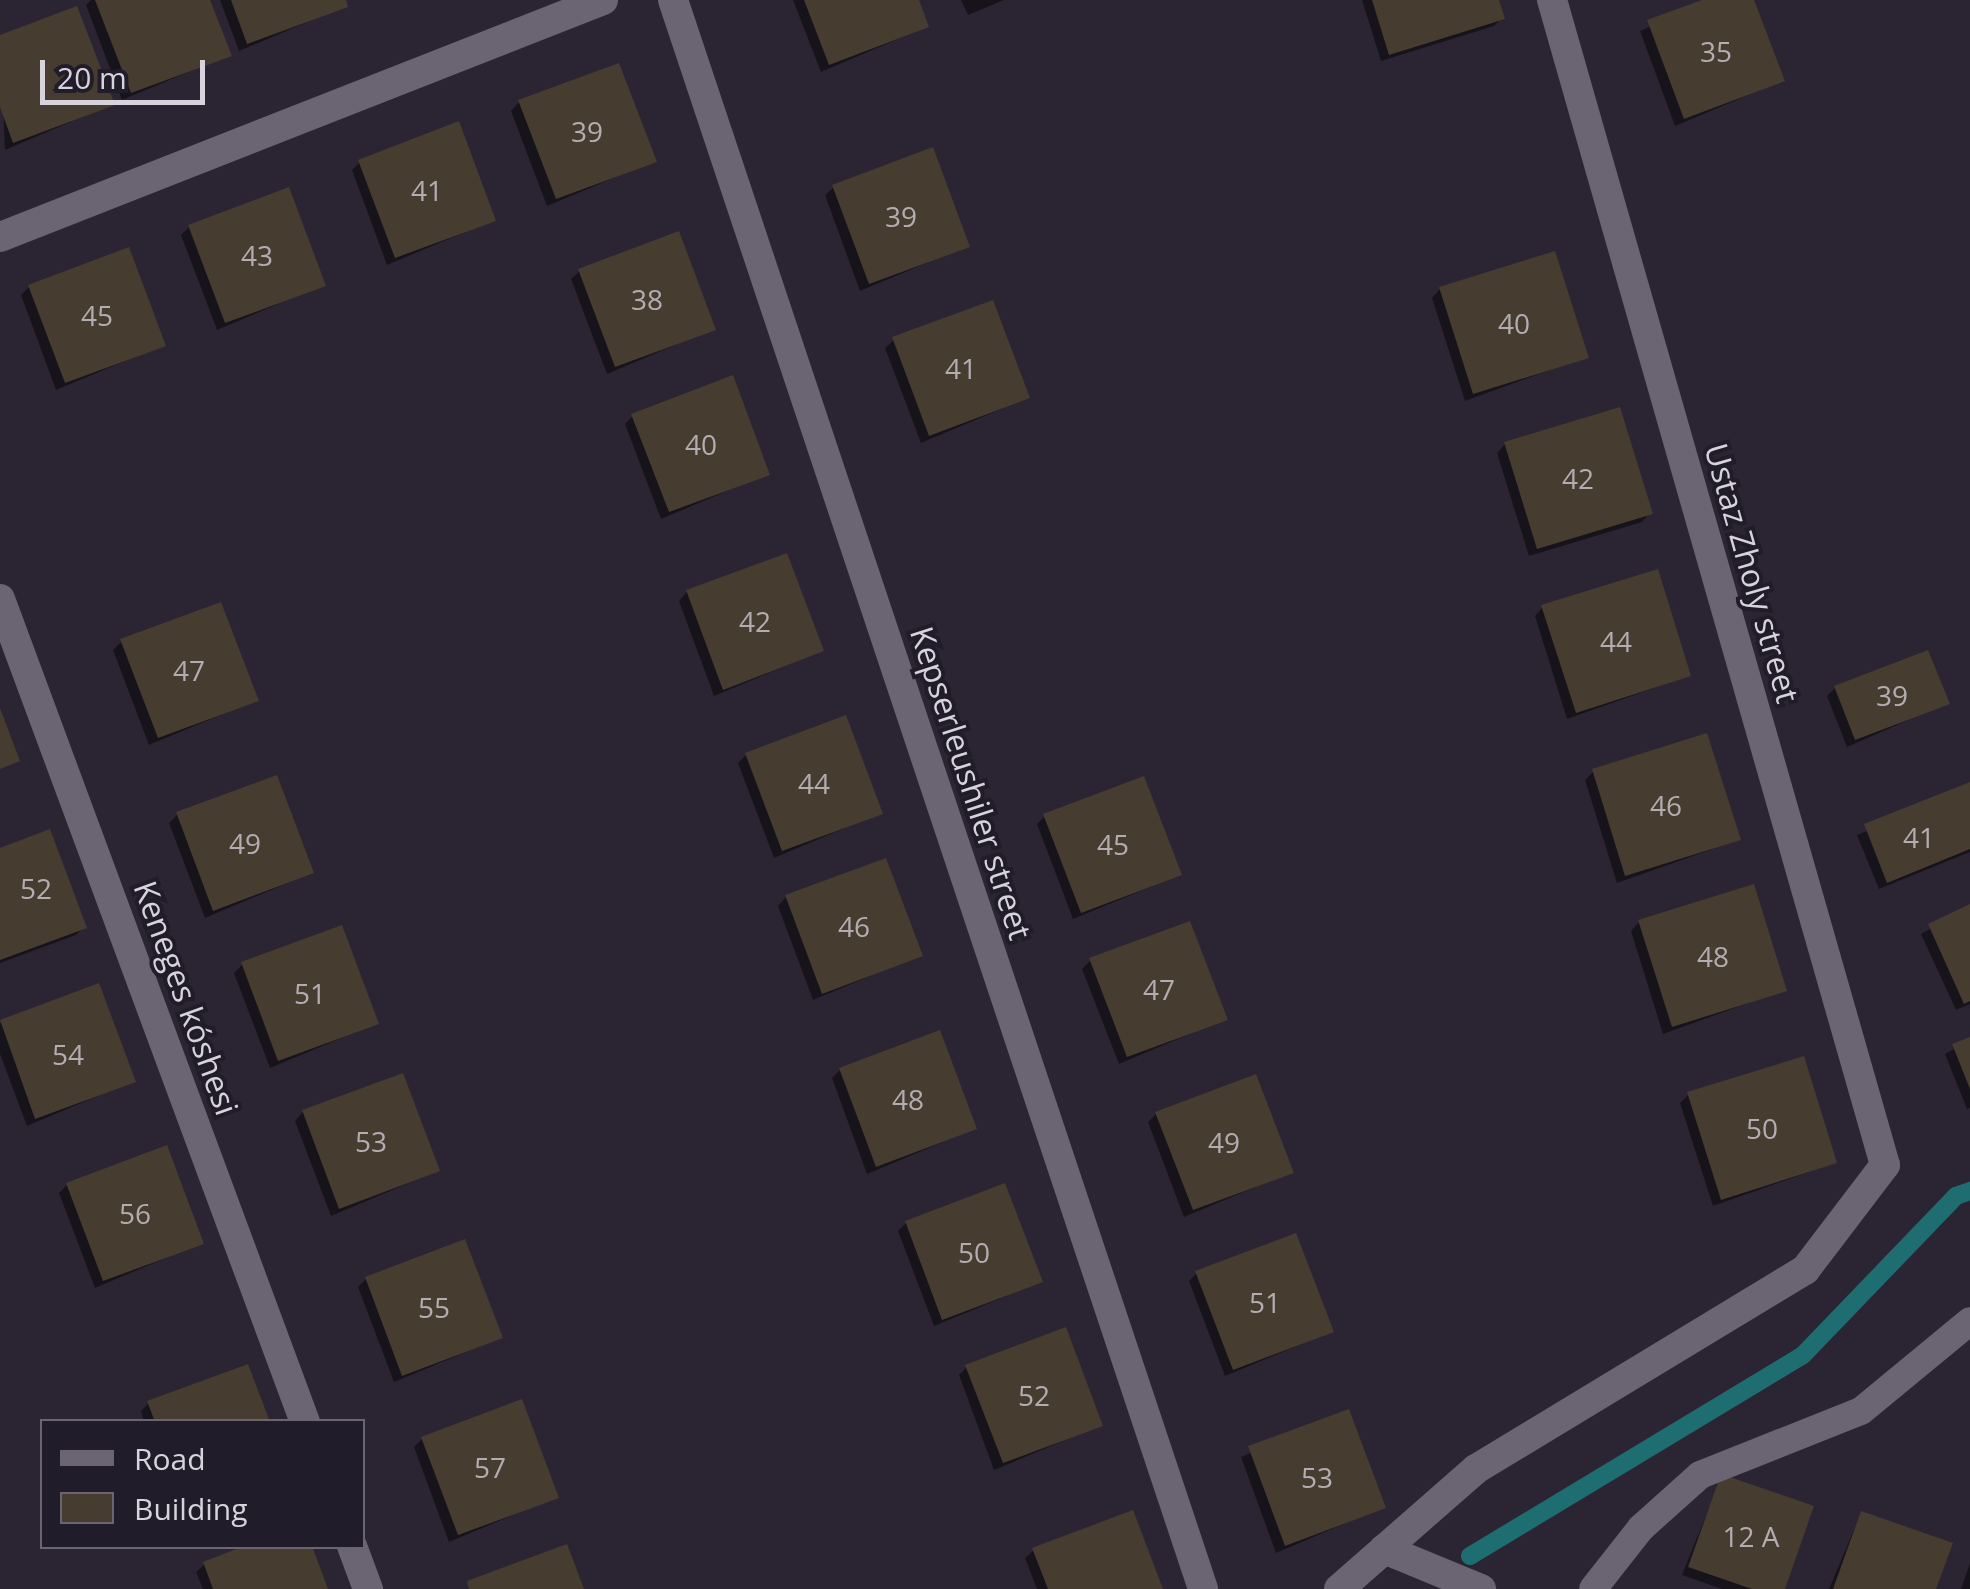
<!DOCTYPE html>
<html>
<head>
<meta charset="utf-8">
<style>
  body { margin:0 }
  #map { position:relative; width:1970px; height:1589px; overflow:hidden; background:#2b2533; font-family:"Open Sans",sans-serif }
  div>[style] { position:absolute }
  .shadow>* { inset:0; background:#0007 }
  .stream>* { height:18px; margin:-9px; padding:0 9px; transform-origin:9px; border-radius:9px; background:#1e6d70 }
  .building>* { inset:0; background:#473c30 }
  .service>* { height:28px; margin:-14px; padding:0 14px; transform-origin:14px; border-radius:14px; background:#6a6473 }
  .minor>* { height:30px; margin:-15px; padding:0 15px; transform-origin:15px; border-radius:15px; background:#6a6473 }
  span { translate:-50% -50%; white-space:nowrap; text-align:center; line-height:1.15; -webkit-text-stroke:8px #211c29; paint-order:stroke }
  .number-label { font-size:28px; color:#b3adb1 }
  .number-label span { -webkit-text-stroke-width:0 }
  .street-label { font-size:32px; color:#d7d3dc }
  .legend { position:absolute; left:40px; top:1419px; width:325px; height:130px; box-sizing:border-box; background:#211c29; border:2px solid #6a6571; margin:0; padding:12px 18px; list-style:none; font-size:30px; color:#d7d3dc }
  .legend li { display:flex; align-items:center; gap:20px; height:50px }
  .legend b { width:50px; border:2px solid #6a6571 }
  .scale { position:absolute; left:40px; top:60px; width:165px; height:45px; box-sizing:border-box; border:5px solid #d7d3dc; border-top:0; padding-left:12px; font-size:30px; line-height:35px; white-space:nowrap; color:#d7d3dc; -webkit-text-stroke:8px #211c29; paint-order:stroke }
</style>
</head>
<body>
<div id="map">
  <div class="shadow">
    <i style="clip-path:polygon(91px 0,208px 0,229px 55px,122px 100px,86px 5px)"></i>
    <i style="clip-path:polygon(220px 0,343px 0,345px 6px,239px 51px)"></i>
    <i style="clip-path:polygon(793px 0,916px 0,926px 27px,821px 72px)"></i>
    <i style="clip-path:polygon(961px 0,1004px 0,968px 15px)"></i>
    <i style="clip-path:polygon(1362px 0,1497px 0,1502px 18px,1494px 26px,1381px 61px)"></i>
    <i style="clip-path:polygon(1709px 0,1751px 0,1782px 81px,1675px 126px,1640px 31px)"></i>
    <i style="clip-path:polygon(0 37px,112px 104px,5px 150px)"></i>
    <i style="clip-path:polygon(519px 102px,654px 161px,547px 206px,511px 111px)"></i>
    <i style="clip-path:polygon(360px 162px,494px 220px,387px 265px,352px 170px)"></i>
    <i style="clip-path:polygon(834px 187px,967px 246px,860px 291px,825px 195px)"></i>
    <i style="clip-path:polygon(189px 227px,323px 285px,217px 330px,181px 235px)"></i>
    <i style="clip-path:polygon(580px 271px,713px 329px,607px 374px,571px 279px)"></i>
    <i style="clip-path:polygon(29px 287px,163px 345px,56px 390px,21px 295px)"></i>
    <i style="clip-path:polygon(1440px 289px,1586px 357px,1465px 401px,1432px 298px)"></i>
    <i style="clip-path:polygon(894px 340px,1027px 398px,921px 443px,885px 348px)"></i>
    <i style="clip-path:polygon(633px 416px,767px 474px,661px 519px,625px 424px)"></i>
    <i style="clip-path:polygon(1505px 444px,1650px 513px,1642px 522px,1529px 556px,1497px 453px)"></i>
    <i style="clip-path:polygon(687px 592px,821px 651px,714px 696px,679px 601px)"></i>
    <i style="clip-path:polygon(1543px 607px,1688px 676px,1567px 719px,1535px 616px)"></i>
    <i style="clip-path:polygon(122px 641px,256px 700px,149px 745px,113px 650px)"></i>
    <i style="clip-path:polygon(1835px 688px,1947px 703px,1847px 747px,1827px 696px)"></i>
    <i style="clip-path:polygon(746px 755px,880px 813px,774px 858px,738px 763px)"></i>
    <i style="clip-path:polygon(1593px 772px,1738px 840px,1617px 883px,1585px 780px)"></i>
    <i style="clip-path:polygon(1970px 789px,1970px 852px,1879px 889px,1857px 835px)"></i>
    <i style="clip-path:polygon(177px 815px,311px 873px,205px 918px,169px 823px)"></i>
    <i style="clip-path:polygon(1045px 816px,1179px 875px,1073px 919px,1037px 824px)"></i>
    <i style="clip-path:polygon(0 850px,84px 927px,76px 935px,0 963px)"></i>
    <i style="clip-path:polygon(786px 897px,920px 955px,813px 1000px,778px 906px)"></i>
    <i style="clip-path:polygon(1970px 907px,1970px 1004px,1956px 1010px,1921px 934px)"></i>
    <i style="clip-path:polygon(1639px 922px,1784px 990px,1663px 1034px,1631px 931px)"></i>
    <i style="clip-path:polygon(1091px 960px,1225px 1019px,1119px 1064px,1082px 969px)"></i>
    <i style="clip-path:polygon(242px 965px,377px 1023px,270px 1068px,234px 973px)"></i>
    <i style="clip-path:polygon(97px 986px,133px 1081px,27px 1126px,0 1054px,0 1023px)"></i>
    <i style="clip-path:polygon(1970px 1040px,1970px 1108px,1967px 1109px,1945px 1054px)"></i>
    <i style="clip-path:polygon(840px 1070px,974px 1129px,867px 1174px,832px 1078px)"></i>
    <i style="clip-path:polygon(1689px 1094px,1834px 1163px,1713px 1206px,1680px 1103px)"></i>
    <i style="clip-path:polygon(303px 1112px,437px 1171px,331px 1216px,295px 1121px)"></i>
    <i style="clip-path:polygon(1156px 1114px,1291px 1172px,1184px 1217px,1148px 1122px)"></i>
    <i style="clip-path:polygon(67px 1185px,201px 1243px,95px 1288px,59px 1193px)"></i>
    <i style="clip-path:polygon(906px 1223px,1040px 1282px,934px 1326px,898px 1231px)"></i>
    <i style="clip-path:polygon(1197px 1273px,1331px 1332px,1225px 1376px,1189px 1281px)"></i>
    <i style="clip-path:polygon(366px 1279px,500px 1338px,394px 1382px,358px 1287px)"></i>
    <i style="clip-path:polygon(967px 1367px,1101px 1425px,994px 1470px,959px 1375px)"></i>
    <i style="clip-path:polygon(149px 1403px,268px 1422px,144px 1422px,141px 1411px)"></i>
    <i style="clip-path:polygon(1347px 1412px,1383px 1507px,1276px 1553px,1241px 1457px)"></i>
    <i style="clip-path:polygon(422px 1439px,556px 1497px,449px 1542px,414px 1447px)"></i>
    <i style="clip-path:polygon(1722px 1476px,1782px 1589px,1722px 1589px,1682px 1575px)"></i>
    <i style="clip-path:polygon(1861px 1513px,1934px 1589px,1829px 1589px)"></i>
    <i style="clip-path:polygon(1034px 1550px,1160px 1589px,1037px 1589px,1025px 1558px)"></i>
    <i style="clip-path:polygon(1970px 1563px,1970px 1589px,1961px 1589px)"></i>
    <i style="clip-path:polygon(205px 1564px,326px 1589px,203px 1589px,196px 1572px)"></i>
  </div>
  <div class="stream">
    <i style="left:1470px;top:1556px;width:389px;rotate:-31.1deg"></i>
    <i style="left:1803px;top:1355px;width:221px;rotate:-46.1deg"></i>
    <i style="left:1956px;top:1196px;width:15px;rotate:-20deg"></i>
  </div>
  <div class="building">
    <i style="clip-path:polygon(95px 0,210px 0,232px 56px,131px 93px)"></i>
    <i style="clip-path:polygon(231px 0,346px 0,348px 7px,247px 44px)"></i>
    <i style="clip-path:polygon(804px 0,919px 0,929px 27px,829px 65px)"></i>
    <i style="clip-path:polygon(1372px 0,1499px 0,1505px 19px,1389px 55px)"></i>
    <i style="clip-path:polygon(1702px 0,1754px 0,1785px 81px,1684px 119px,1647px 20px)"></i>
    <i style="clip-path:polygon(77px 6px,115px 105px,13px 143px,0 107px,0 35px)"></i>
    <i style="clip-path:polygon(619px 63px,657px 162px,556px 199px,518px 100px)"></i>
    <i style="clip-path:polygon(459px 121px,496px 221px,395px 258px,358px 160px)"></i>
    <i style="clip-path:polygon(933px 147px,970px 247px,869px 284px,832px 185px)"></i>
    <i style="clip-path:polygon(289px 187px,326px 286px,225px 323px,188px 225px)"></i>
    <i style="clip-path:polygon(679px 231px,716px 330px,615px 367px,578px 269px)"></i>
    <i style="clip-path:polygon(129px 247px,166px 346px,65px 383px,28px 285px)"></i>
    <i style="clip-path:polygon(1555px 251px,1589px 358px,1473px 394px,1439px 287px)"></i>
    <i style="clip-path:polygon(993px 300px,1030px 398px,929px 436px,892px 337px)"></i>
    <i style="clip-path:polygon(733px 375px,770px 475px,669px 512px,631px 414px)"></i>
    <i style="clip-path:polygon(1620px 407px,1653px 514px,1537px 549px,1504px 442px)"></i>
    <i style="clip-path:polygon(787px 553px,824px 651px,723px 690px,686px 590px)"></i>
    <i style="clip-path:polygon(1658px 569px,1691px 676px,1576px 713px,1541px 605px)"></i>
    <i style="clip-path:polygon(221px 602px,259px 701px,158px 738px,120px 639px)"></i>
    <i style="clip-path:polygon(1928px 650px,1950px 704px,1855px 740px,1834px 686px)"></i>
    <i style="clip-path:polygon(0 708px,20px 761px,0 769px)"></i>
    <i style="clip-path:polygon(846px 715px,883px 814px,782px 851px,745px 753px)"></i>
    <i style="clip-path:polygon(1707px 733px,1741px 840px,1625px 876px,1592px 769px)"></i>
    <i style="clip-path:polygon(277px 775px,314px 873px,213px 911px,176px 812px)"></i>
    <i style="clip-path:polygon(1144px 776px,1182px 875px,1081px 913px,1043px 814px)"></i>
    <i style="clip-path:polygon(1970px 782px,1970px 849px,1887px 883px,1864px 824px)"></i>
    <i style="clip-path:polygon(50px 829px,87px 928px,0 960px,0 848px)"></i>
    <i style="clip-path:polygon(886px 858px,923px 956px,822px 994px,785px 895px)"></i>
    <i style="clip-path:polygon(1754px 884px,1787px 991px,1672px 1027px,1638px 920px)"></i>
    <i style="clip-path:polygon(1970px 904px,1970px 1001px,1964px 1004px,1928px 924px)"></i>
    <i style="clip-path:polygon(1190px 921px,1228px 1020px,1127px 1057px,1089px 958px)"></i>
    <i style="clip-path:polygon(342px 925px,379px 1024px,278px 1061px,241px 962px)"></i>
    <i style="clip-path:polygon(99px 983px,136px 1082px,35px 1119px,0 1020px)"></i>
    <i style="clip-path:polygon(940px 1030px,977px 1129px,876px 1167px,839px 1068px)"></i>
    <i style="clip-path:polygon(1970px 1037px,1970px 1089px,1952px 1044px)"></i>
    <i style="clip-path:polygon(1804px 1056px,1837px 1163px,1721px 1200px,1687px 1092px)"></i>
    <i style="clip-path:polygon(403px 1073px,440px 1171px,339px 1209px,302px 1110px)"></i>
    <i style="clip-path:polygon(1256px 1074px,1294px 1173px,1193px 1210px,1155px 1112px)"></i>
    <i style="clip-path:polygon(167px 1145px,204px 1244px,103px 1281px,66px 1183px)"></i>
    <i style="clip-path:polygon(1005px 1183px,1043px 1282px,942px 1320px,905px 1221px)"></i>
    <i style="clip-path:polygon(1296px 1233px,1334px 1332px,1233px 1370px,1195px 1271px)"></i>
    <i style="clip-path:polygon(465px 1239px,503px 1338px,402px 1376px,365px 1277px)"></i>
    <i style="clip-path:polygon(1066px 1327px,1103px 1426px,1003px 1463px,965px 1365px)"></i>
    <i style="clip-path:polygon(248px 1364px,270px 1422px,155px 1422px,147px 1401px)"></i>
    <i style="clip-path:polygon(522px 1399px,559px 1498px,458px 1535px,421px 1437px)"></i>
    <i style="clip-path:polygon(1349px 1409px,1386px 1508px,1285px 1546px,1248px 1446px)"></i>
    <i style="clip-path:polygon(1721px 1474px,1814px 1506px,1785px 1589px,1752px 1589px,1688px 1567px)"></i>
    <i style="clip-path:polygon(1133px 1510px,1163px 1589px,1048px 1589px,1032px 1548px)"></i>
    <i style="clip-path:polygon(1861px 1511px,1953px 1543px,1936px 1589px,1833px 1589px)"></i>
    <i style="clip-path:polygon(567px 1544px,584px 1589px,469px 1589px,467px 1581px)"></i>
    <i style="clip-path:polygon(244px 1546px,312px 1546px,328px 1589px,213px 1589px,203px 1562px)"></i>
  </div>
  <div class="service">
    <i style="left:1593px;top:1589px;width:78px;rotate:-51.8deg"></i>
    <i style="left:1641px;top:1528px;width:79px;rotate:-41.9deg"></i>
    <i style="left:1700px;top:1475px;width:173px;rotate:-21.7deg"></i>
    <i style="left:1861px;top:1411px;width:141px;rotate:-39.5deg"></i>
  </div>
  <div class="minor">
    <i style="left:673px;top:0;width:1675px;rotate:71.55deg"></i>
    <i style="left:0;top:237px;width:648px;rotate:-21.46deg"></i>
    <i style="left:0;top:599px;width:878px;rotate:69.67deg"></i>
    <i style="left:352px;top:1546px;width:46px;rotate:69.6deg"></i>
    <i style="left:1384px;top:1549px;width:105px;rotate:22.4deg"></i>
    <i style="left:1339px;top:1589px;width:182px;rotate:-41.2deg"></i>
    <i style="left:1476px;top:1469px;width:385px;rotate:-31.2deg"></i>
    <i style="left:1805px;top:1270px;width:132px;rotate:-52.7deg"></i>
    <i style="left:1885px;top:1165px;width:1212px;rotate:-105.95deg"></i>
  </div>
  <div class="number-label">
    <span style="left:1716px;top:51px">35</span>
    <span style="left:587px;top:131px">39</span>
    <span style="left:427px;top:190px">41</span>
    <span style="left:901px;top:216px">39</span>
    <span style="left:257px;top:255px">43</span>
    <span style="left:647px;top:299px">38</span>
    <span style="left:97px;top:315px">45</span>
    <span style="left:1514px;top:323px">40</span>
    <span style="left:961px;top:368px">41</span>
    <span style="left:701px;top:444px">40</span>
    <span style="left:1578px;top:478px">42</span>
    <span style="left:755px;top:621px">42</span>
    <span style="left:1616px;top:641px">44</span>
    <span style="left:189px;top:670px">47</span>
    <span style="left:1892px;top:695px">39</span>
    <span style="left:814px;top:783px">44</span>
    <span style="left:1666px;top:805px">46</span>
    <span style="left:1919px;top:837px">41</span>
    <span style="left:245px;top:843px">49</span>
    <span style="left:1113px;top:844px">45</span>
    <span style="left:36px;top:888px">52</span>
    <span style="left:854px;top:926px">46</span>
    <span style="left:1713px;top:956px">48</span>
    <span style="left:1159px;top:989px">47</span>
    <span style="left:310px;top:993px">51</span>
    <span style="left:68px;top:1054px">54</span>
    <span style="left:908px;top:1099px">48</span>
    <span style="left:1762px;top:1128px">50</span>
    <span style="left:371px;top:1141px">53</span>
    <span style="left:1224px;top:1142px">49</span>
    <span style="left:135px;top:1213px">56</span>
    <span style="left:974px;top:1252px">50</span>
    <span style="left:1265px;top:1302px">51</span>
    <span style="left:434px;top:1307px">55</span>
    <span style="left:1034px;top:1395px">52</span>
    <span style="left:490px;top:1467px">57</span>
    <span style="left:1317px;top:1477px">53</span>
    <span style="left:1751px;top:1536px">12 А</span>
  </div>
  <div class="street-label">
    <span style="left:1752px;top:573px;rotate:74deg">Ustaz Zholy street</span>
    <span style="left:971px;top:783px;rotate:72deg">Kepserleushiler street</span>
    <span style="left:186px;top:998px;rotate:70deg">Keneges kóshesi</span>
  </div>
  <ul class="legend">
  <li><b style="height:12px;background:#6a6473"></b>Road</li>
  <li><b style="height:28px;background:#473c30"></b>Building</li>
  </ul>
  <div class="scale">20 m</div>
</div>
</body>
</html>
